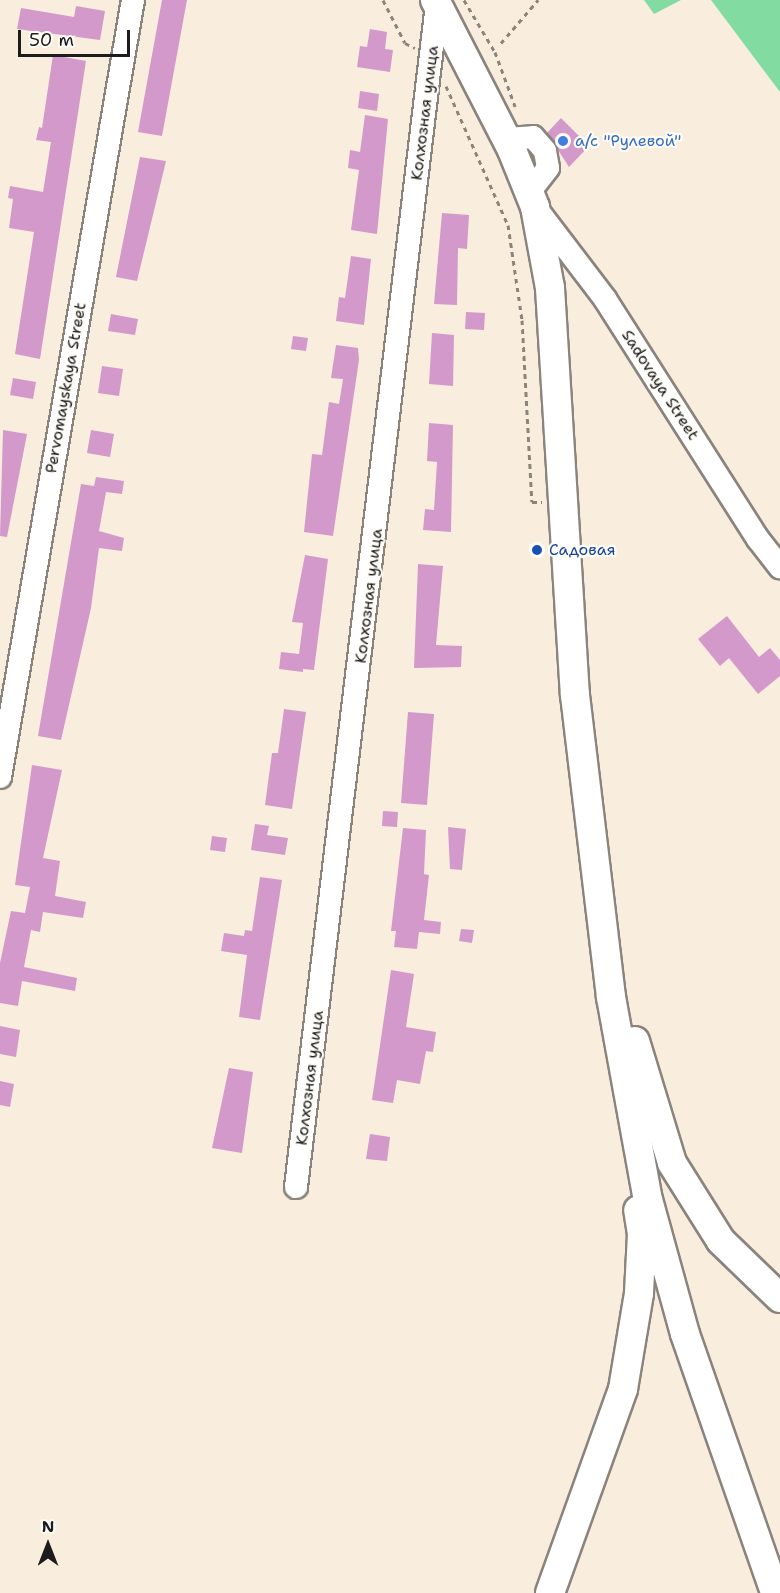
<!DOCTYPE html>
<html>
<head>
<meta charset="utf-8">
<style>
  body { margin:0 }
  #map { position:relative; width:780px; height:1593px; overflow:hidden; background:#f9edde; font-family:"Shantell Sans",sans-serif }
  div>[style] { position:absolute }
  .green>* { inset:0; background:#82dca1 }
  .building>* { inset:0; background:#d399cb }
  .path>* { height:3px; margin-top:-1.5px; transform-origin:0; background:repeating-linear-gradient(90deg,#8a847d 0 4.5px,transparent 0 9px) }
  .roads { filter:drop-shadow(2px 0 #8a847d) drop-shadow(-2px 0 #8a847d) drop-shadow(0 2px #8a847d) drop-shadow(0 -2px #8a847d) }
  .minor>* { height:22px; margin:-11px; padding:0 11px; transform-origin:11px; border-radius:11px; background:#fff }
  .major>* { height:28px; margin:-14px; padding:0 14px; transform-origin:14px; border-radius:14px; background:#fff }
  .dots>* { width:16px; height:16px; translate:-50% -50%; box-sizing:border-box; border:3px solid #fdfcf7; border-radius:50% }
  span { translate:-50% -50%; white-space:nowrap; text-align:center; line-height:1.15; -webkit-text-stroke:4.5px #fdfcf7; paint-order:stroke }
  .street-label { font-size:16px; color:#1c1c1c }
  .shop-label { font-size:16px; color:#366cbe }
  .left { translate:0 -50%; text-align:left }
  .transit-label { font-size:16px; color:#164399 }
  .north { position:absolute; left:18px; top:1515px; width:60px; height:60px; -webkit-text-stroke:4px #fdfcf7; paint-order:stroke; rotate:0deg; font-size:16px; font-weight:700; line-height:24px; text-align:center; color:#1c1c1c }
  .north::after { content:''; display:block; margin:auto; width:21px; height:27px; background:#1c1c1c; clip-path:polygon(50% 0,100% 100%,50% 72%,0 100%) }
  .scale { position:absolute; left:18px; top:30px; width:112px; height:27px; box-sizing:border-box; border:3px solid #1c1c1c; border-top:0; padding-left:8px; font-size:18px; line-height:21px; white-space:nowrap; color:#1c1c1c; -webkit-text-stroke:4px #fdfcf7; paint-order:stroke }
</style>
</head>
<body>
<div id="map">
  <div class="green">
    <i style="clip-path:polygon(644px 0,681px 0,654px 14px)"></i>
    <i style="clip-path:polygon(711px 0,780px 0,780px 92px)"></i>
  </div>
  <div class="building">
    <i style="clip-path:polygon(162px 0,187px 0,162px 136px,138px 132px)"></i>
    <i style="clip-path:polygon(76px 6px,105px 11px,100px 40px,17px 29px,21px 8px,74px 17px)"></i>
    <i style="clip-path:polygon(370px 29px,387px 32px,385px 49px,393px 50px,390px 72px,357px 67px,360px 46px,367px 47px)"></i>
    <i style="clip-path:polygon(53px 55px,86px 61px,40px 359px,15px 354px,34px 232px,9px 228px,13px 199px,8px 198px,10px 186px,43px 192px,51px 142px,36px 140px,39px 127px,42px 128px)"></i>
    <i style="clip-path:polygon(360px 91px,379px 94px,377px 111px,358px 108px)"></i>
    <i style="clip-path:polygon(365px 115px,388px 119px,377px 234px,351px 230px,359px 170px,348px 168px,350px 150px,360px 152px)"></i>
    <i style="clip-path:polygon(561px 118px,589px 146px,569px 167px,547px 133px)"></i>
    <i style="clip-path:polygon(140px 157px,166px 161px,137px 281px,116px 277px)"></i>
    <i style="clip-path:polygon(442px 213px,469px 215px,467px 249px,458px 248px,457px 305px,434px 304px)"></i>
    <i style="clip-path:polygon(351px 256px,371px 259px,364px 325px,336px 321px,339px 297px,345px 298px)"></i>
    <i style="clip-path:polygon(466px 312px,485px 313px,484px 330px,465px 329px)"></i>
    <i style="clip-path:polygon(111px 314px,138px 319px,135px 335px,108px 331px)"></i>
    <i style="clip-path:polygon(432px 333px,454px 335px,453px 386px,429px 384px)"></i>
    <i style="clip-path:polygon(293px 336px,308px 338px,306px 351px,291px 349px)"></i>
    <i style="clip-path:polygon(336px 345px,358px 348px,359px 360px,333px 536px,304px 532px,312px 454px,322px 455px,329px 402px,339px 404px,343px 379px,331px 378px)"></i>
    <i style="clip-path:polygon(102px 366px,123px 369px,119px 396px,98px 393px)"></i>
    <i style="clip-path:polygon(13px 378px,36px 382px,33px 399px,10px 395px)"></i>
    <i style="clip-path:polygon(429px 423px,453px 425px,451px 532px,423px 530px,425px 509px,434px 510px,437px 462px,427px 461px)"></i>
    <i style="clip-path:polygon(3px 430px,27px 434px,7px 537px,0 536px)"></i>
    <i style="clip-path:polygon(91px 430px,114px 434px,110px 457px,87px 453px)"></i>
    <i style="clip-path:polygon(96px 477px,124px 481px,122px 494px,106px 492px,99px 531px,124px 538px,122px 551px,99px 548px,91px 608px,61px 740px,38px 736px,81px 484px,94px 486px)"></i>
    <i style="clip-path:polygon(305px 555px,328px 559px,314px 670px,303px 669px,303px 672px,279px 669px,281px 652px,299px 654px,303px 623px,292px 622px)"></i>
    <i style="clip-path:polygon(418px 564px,443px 566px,436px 645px,462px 646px,461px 667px,414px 668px)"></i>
    <i style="clip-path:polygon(727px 616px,759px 657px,770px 648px,780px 660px,780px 676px,758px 694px,729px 658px,720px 666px,698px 639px)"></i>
    <i style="clip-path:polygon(284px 709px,306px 712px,292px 809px,265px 805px,272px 753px,278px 753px)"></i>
    <i style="clip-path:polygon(408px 712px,434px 714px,427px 805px,401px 803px)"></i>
    <i style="clip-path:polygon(32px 765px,62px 770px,43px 858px,60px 861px,55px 896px,86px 902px,83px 918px,43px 912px,40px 932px,31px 930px,24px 967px,77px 978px,75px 991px,22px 981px,18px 1006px,0 1003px,0 963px,11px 911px,25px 913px,30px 887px,15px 885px)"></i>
    <i style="clip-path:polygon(383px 811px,398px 812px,397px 827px,382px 826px)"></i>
    <i style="clip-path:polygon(255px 824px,269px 826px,267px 835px,288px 838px,285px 855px,251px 850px)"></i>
    <i style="clip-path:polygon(448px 827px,466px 829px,462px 870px,450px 869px)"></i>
    <i style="clip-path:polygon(403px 828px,426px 830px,424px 874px,429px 875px,424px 920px,441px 922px,440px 934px,419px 932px,417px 949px,394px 947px,396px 931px,391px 931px)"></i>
    <i style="clip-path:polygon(212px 836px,227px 838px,225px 852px,210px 850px)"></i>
    <i style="clip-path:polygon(260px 877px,282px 880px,260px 1020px,239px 1017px,247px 955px,221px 951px,224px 933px,244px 936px,245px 930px,252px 931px)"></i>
    <i style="clip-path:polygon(461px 929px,474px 930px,472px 943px,459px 941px)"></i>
    <i style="clip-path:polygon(391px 970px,414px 974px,406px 1027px,436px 1032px,433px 1052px,426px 1051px,420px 1084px,397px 1080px,393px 1103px,372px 1100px)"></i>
    <i style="clip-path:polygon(0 1026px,20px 1030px,16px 1057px,0 1054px)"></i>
    <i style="clip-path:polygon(229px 1068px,253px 1072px,242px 1153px,212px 1148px)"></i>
    <i style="clip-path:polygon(0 1081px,14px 1084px,10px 1107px,0 1105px)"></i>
    <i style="clip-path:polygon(370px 1134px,390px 1137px,387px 1161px,366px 1159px)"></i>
  </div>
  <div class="path">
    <i style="left:383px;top:0;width:48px;rotate:62.9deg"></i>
    <i style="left:405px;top:43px;width:11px;rotate:27deg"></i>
    <i style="left:464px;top:0;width:61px;rotate:59.2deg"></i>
    <i style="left:495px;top:52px;width:58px;rotate:69.7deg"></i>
    <i style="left:501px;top:43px;width:57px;rotate:-49.3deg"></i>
    <i style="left:446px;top:86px;width:152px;rotate:66deg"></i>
    <i style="left:508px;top:225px;width:96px;rotate:81.6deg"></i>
    <i style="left:522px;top:320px;width:182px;rotate:86.9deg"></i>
    <i style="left:532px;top:502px;width:10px"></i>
  </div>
  <div class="roads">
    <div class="minor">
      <i style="left:506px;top:139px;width:27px;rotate:-4deg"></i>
      <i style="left:533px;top:137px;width:18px;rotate:49deg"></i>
      <i style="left:545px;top:151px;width:17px;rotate:80deg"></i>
      <i style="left:548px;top:168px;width:31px;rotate:128deg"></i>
      <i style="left:535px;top:207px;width:116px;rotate:52.7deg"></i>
      <i style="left:605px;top:299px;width:285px;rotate:57.5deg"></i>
      <i style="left:758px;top:539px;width:36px;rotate:52deg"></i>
      <i style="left:0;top:777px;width:788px;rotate:-80.29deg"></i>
      <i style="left:296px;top:1187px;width:1191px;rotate:-83.2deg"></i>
    </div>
    <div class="major">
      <i style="left:435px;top:0;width:169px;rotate:62.8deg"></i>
      <i style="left:512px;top:150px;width:61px;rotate:68deg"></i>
      <i style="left:535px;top:207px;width:82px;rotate:79.5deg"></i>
      <i style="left:550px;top:288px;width:408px;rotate:86.5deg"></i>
      <i style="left:575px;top:695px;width:304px;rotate:83.2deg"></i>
      <i style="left:611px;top:997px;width:202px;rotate:79.7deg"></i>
      <i style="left:647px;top:1196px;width:143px;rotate:74.6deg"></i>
      <i style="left:685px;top:1334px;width:274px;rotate:70.8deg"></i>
      <i style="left:635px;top:1041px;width:127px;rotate:73.1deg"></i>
      <i style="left:672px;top:1163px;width:92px;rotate:57.9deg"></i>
      <i style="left:721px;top:1241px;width:82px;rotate:44deg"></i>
      <i style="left:550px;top:1593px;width:217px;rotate:-70.3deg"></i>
      <i style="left:623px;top:1389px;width:97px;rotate:-80.5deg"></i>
      <i style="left:639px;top:1293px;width:59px;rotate:-87.1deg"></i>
      <i style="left:642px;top:1234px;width:24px;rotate:-99deg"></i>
    </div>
  </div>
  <div class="dots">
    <i style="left:563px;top:141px;background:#3f7fe0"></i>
    <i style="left:537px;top:550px;background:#1a4fb4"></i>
  </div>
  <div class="street-label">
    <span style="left:425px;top:113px;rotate:-83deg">Колхозная улица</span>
    <span style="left:660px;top:385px;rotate:57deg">Sadovaya Street</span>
    <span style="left:66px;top:388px;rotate:-80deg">Pervomayskaya Street</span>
    <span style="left:369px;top:596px;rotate:-83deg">Колхозная улица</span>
    <span style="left:310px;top:1078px;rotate:-83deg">Колхозная улица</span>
  </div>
  <div class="shop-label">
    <span class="left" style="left:575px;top:141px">а/с "Рулевой"</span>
  </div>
  <div class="transit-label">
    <span class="left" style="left:549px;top:550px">Садовая</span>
  </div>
  <div class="north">N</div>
  <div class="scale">50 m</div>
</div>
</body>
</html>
